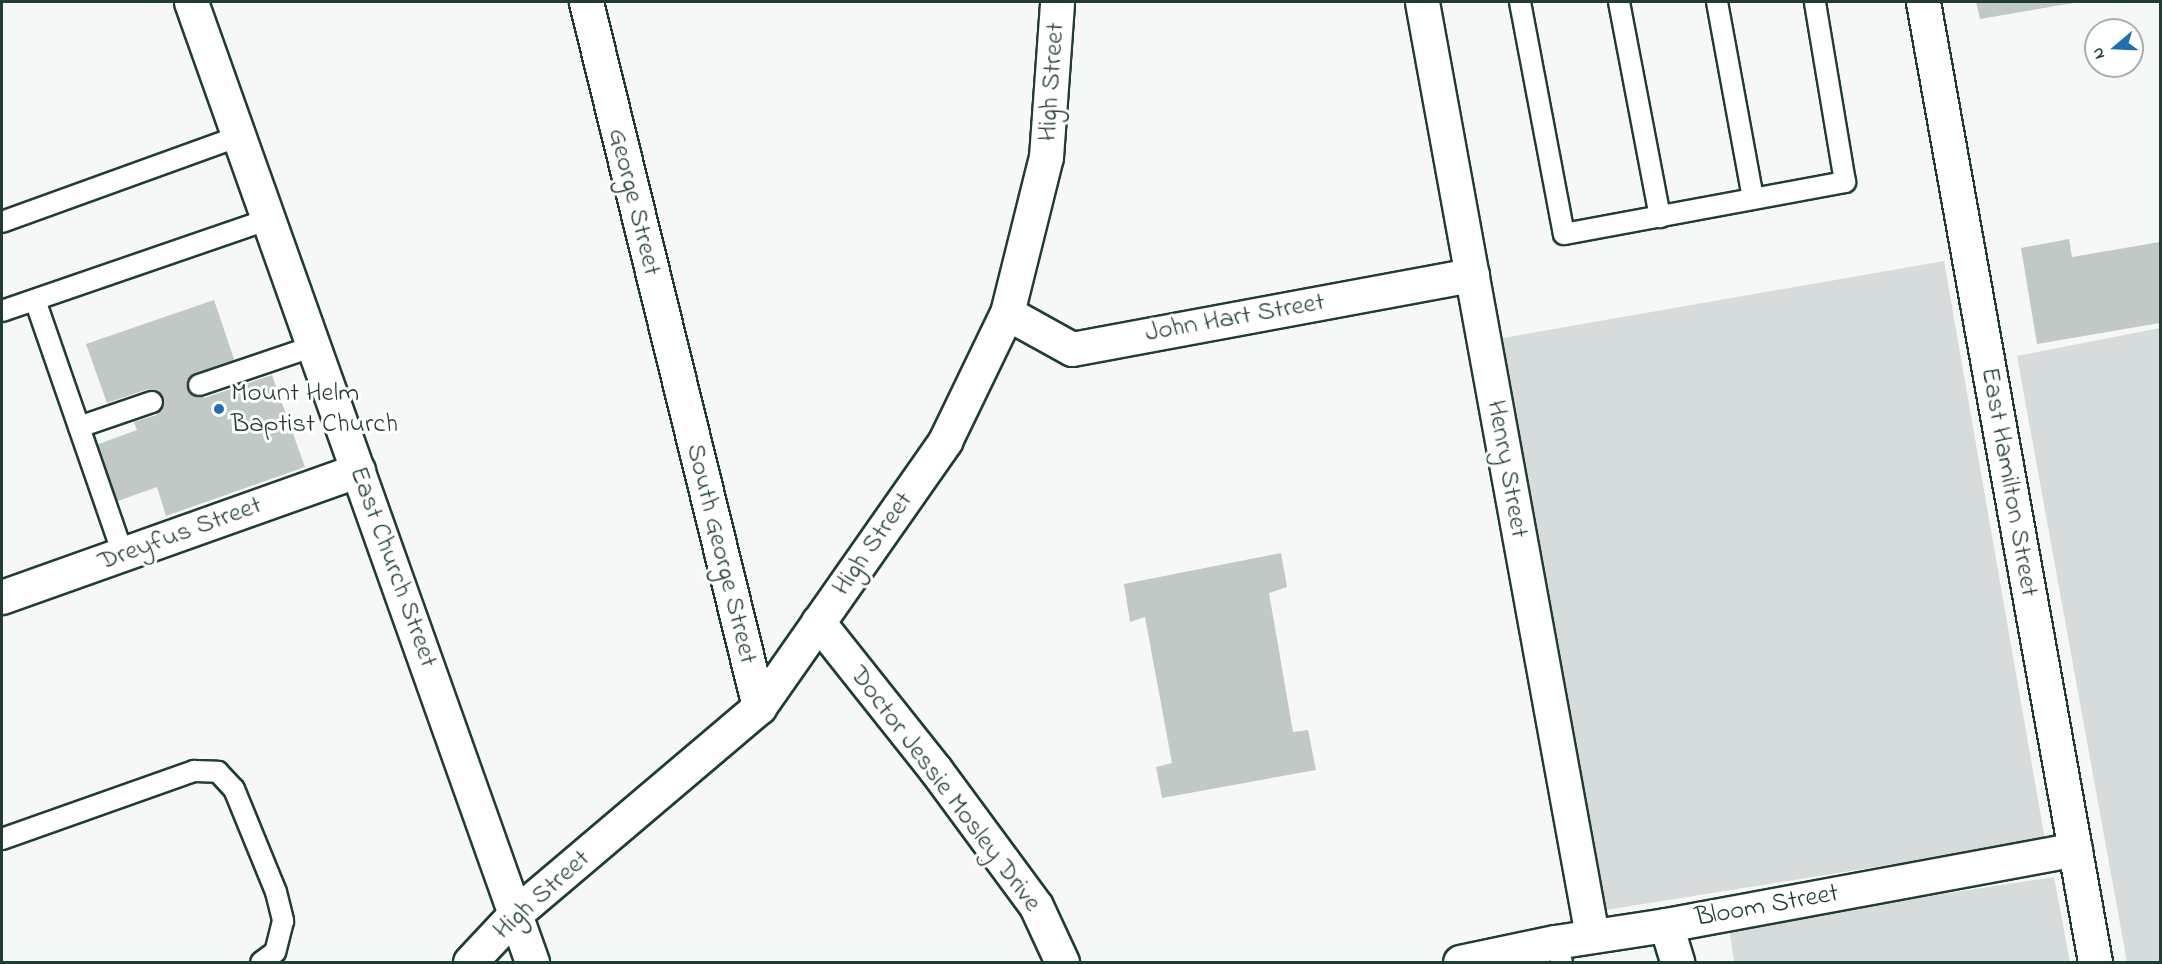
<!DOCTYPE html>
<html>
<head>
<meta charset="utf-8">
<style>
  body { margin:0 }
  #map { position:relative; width:2162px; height:964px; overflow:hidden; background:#f6f7f7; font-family:"Indie Flower",sans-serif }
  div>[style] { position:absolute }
  .green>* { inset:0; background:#d6dcdb }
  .building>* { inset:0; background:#c0c9c6 }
  .roads { filter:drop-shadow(2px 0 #1f3d34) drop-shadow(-2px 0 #1f3d34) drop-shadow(0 2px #1f3d34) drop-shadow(0 -2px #1f3d34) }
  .service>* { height:20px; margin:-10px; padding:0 10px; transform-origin:10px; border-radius:10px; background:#fff }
  .minor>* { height:33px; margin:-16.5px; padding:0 16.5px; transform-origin:16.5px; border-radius:16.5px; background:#fff }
  .tertiary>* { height:33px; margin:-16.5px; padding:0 16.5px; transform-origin:16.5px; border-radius:16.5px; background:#fff }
  .dots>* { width:16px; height:16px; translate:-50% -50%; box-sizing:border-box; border:3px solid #fff; border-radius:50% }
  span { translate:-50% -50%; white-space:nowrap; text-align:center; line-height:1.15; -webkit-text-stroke:6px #fff; paint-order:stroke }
  .street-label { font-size:27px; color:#1f3d34 }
  .poi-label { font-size:27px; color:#1f3d34 }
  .left { translate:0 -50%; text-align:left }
  .frame { position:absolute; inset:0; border:3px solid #1f3d34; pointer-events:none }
  .north { position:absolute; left:2084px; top:18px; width:60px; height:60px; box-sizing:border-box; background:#fff; border:2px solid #a5b1ae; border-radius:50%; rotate:251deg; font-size:16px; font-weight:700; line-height:24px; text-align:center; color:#1f3d34 }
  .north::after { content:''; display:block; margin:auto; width:21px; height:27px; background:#1f6fb2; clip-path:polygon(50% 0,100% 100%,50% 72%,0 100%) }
</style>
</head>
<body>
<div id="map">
  <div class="green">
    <i style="clip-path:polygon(1944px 261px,2045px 840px,1599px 911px,1497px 339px)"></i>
    <i style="clip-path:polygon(2160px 328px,2160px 962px,2127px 962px,2017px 356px)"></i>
    <i style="clip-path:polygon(2054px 877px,2070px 962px,1734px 962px,1729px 927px)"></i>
  </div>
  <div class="building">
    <i style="clip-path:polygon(1976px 2px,2072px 2px,2073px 3px,1980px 19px)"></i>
    <i style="clip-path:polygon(2069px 239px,2072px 257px,2160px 242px,2160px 323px,2037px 344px,2021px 248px)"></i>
    <i style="clip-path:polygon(214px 300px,235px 362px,196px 376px,204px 398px,272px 375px,305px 467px,166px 516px,157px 487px,115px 502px,96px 445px,137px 430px,134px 422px,157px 415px,148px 389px,107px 403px,86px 344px)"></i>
    <i style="clip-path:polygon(1281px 553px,1287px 587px,1269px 593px,1293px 732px,1308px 730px,1316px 770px,1162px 798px,1156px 767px,1172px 763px,1145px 617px,1130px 622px,1124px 584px)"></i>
  </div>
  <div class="roads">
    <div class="service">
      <i style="left:1520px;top:2px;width:236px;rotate:79.3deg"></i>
      <i style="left:1564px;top:234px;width:286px;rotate:-10.5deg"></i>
      <i style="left:1845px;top:182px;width:182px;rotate:-99.5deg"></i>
      <i style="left:1619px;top:2px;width:219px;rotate:79.2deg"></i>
      <i style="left:1717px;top:2px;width:200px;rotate:79.6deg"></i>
      <i style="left:2px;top:222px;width:252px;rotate:-19.9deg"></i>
      <i style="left:35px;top:300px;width:269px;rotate:70.9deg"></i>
      <i style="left:2px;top:311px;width:282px;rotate:-19deg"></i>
      <i style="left:199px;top:385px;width:121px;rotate:-18.7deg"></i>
      <i style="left:79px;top:427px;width:77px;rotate:-18.9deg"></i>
      <i style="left:2px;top:839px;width:204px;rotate:-19.5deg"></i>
      <i style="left:194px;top:771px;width:24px;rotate:2deg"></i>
      <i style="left:218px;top:772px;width:23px;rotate:47deg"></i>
      <i style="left:234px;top:789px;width:111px;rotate:67.8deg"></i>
      <i style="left:276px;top:892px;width:30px;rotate:76deg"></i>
      <i style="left:283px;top:921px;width:32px;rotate:104deg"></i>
      <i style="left:275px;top:952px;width:17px;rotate:144deg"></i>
      <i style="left:1555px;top:942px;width:21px;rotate:71deg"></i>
    </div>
    <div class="minor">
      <i style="left:191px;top:2px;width:1019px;rotate:70.44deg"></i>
      <i style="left:586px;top:2px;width:726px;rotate:76.21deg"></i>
      <i style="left:1422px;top:2px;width:949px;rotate:79.68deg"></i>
      <i style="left:1923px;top:2px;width:975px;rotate:79.84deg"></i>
      <i style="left:1007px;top:313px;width:74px;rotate:29deg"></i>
      <i style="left:1072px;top:349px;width:407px;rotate:-10.5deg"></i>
      <i style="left:2px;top:597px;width:378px;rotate:-19.6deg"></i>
      <i style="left:818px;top:622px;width:188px;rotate:51.5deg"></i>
      <i style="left:935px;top:769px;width:170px;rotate:53.6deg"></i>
      <i style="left:1036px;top:906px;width:62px;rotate:65.1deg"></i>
      <i style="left:1666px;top:925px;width:39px;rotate:73deg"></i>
      <i style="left:1460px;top:962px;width:97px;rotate:-11.9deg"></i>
      <i style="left:1555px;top:942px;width:112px;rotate:-8.7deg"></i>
      <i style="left:1666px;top:925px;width:416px;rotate:-10.5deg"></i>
    </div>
    <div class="tertiary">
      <i style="left:470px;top:962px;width:66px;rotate:-46.8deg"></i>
      <i style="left:515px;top:914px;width:320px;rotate:-40.3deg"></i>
      <i style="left:759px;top:707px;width:325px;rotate:-55deg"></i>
      <i style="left:945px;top:441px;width:142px;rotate:-64.2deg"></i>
      <i style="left:1007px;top:313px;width:161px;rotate:-76deg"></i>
      <i style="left:1046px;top:157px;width:155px;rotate:-85.9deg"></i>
    </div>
  </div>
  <div class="dots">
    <i style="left:219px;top:409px;background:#1f6fb2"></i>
  </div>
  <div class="street-label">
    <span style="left:1052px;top:82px;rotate:-86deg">High Street</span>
    <span style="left:634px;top:202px;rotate:76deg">George Street</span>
    <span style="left:1235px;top:318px;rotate:-10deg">John Hart Street</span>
    <span style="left:1507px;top:469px;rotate:80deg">Henry Street</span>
    <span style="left:2009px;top:482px;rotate:80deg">East Hamilton Street</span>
    <span style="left:180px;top:534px;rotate:-20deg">Dreyfus Street</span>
    <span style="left:873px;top:544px;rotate:-55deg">High Street</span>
    <span style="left:721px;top:554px;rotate:76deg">South George Street</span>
    <span style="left:393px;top:567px;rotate:70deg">East Church Street</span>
    <span style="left:945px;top:789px;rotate:53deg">Doctor Jessie Mosley Drive</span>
    <span style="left:542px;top:895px;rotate:-42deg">High Street</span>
    <span style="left:1767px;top:906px;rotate:-10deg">Bloom Street</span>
  </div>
  <div class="poi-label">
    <span class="left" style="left:231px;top:409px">Mount Helm<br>Baptist Church</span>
  </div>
  <div class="frame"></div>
  <div class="north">N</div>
</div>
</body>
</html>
